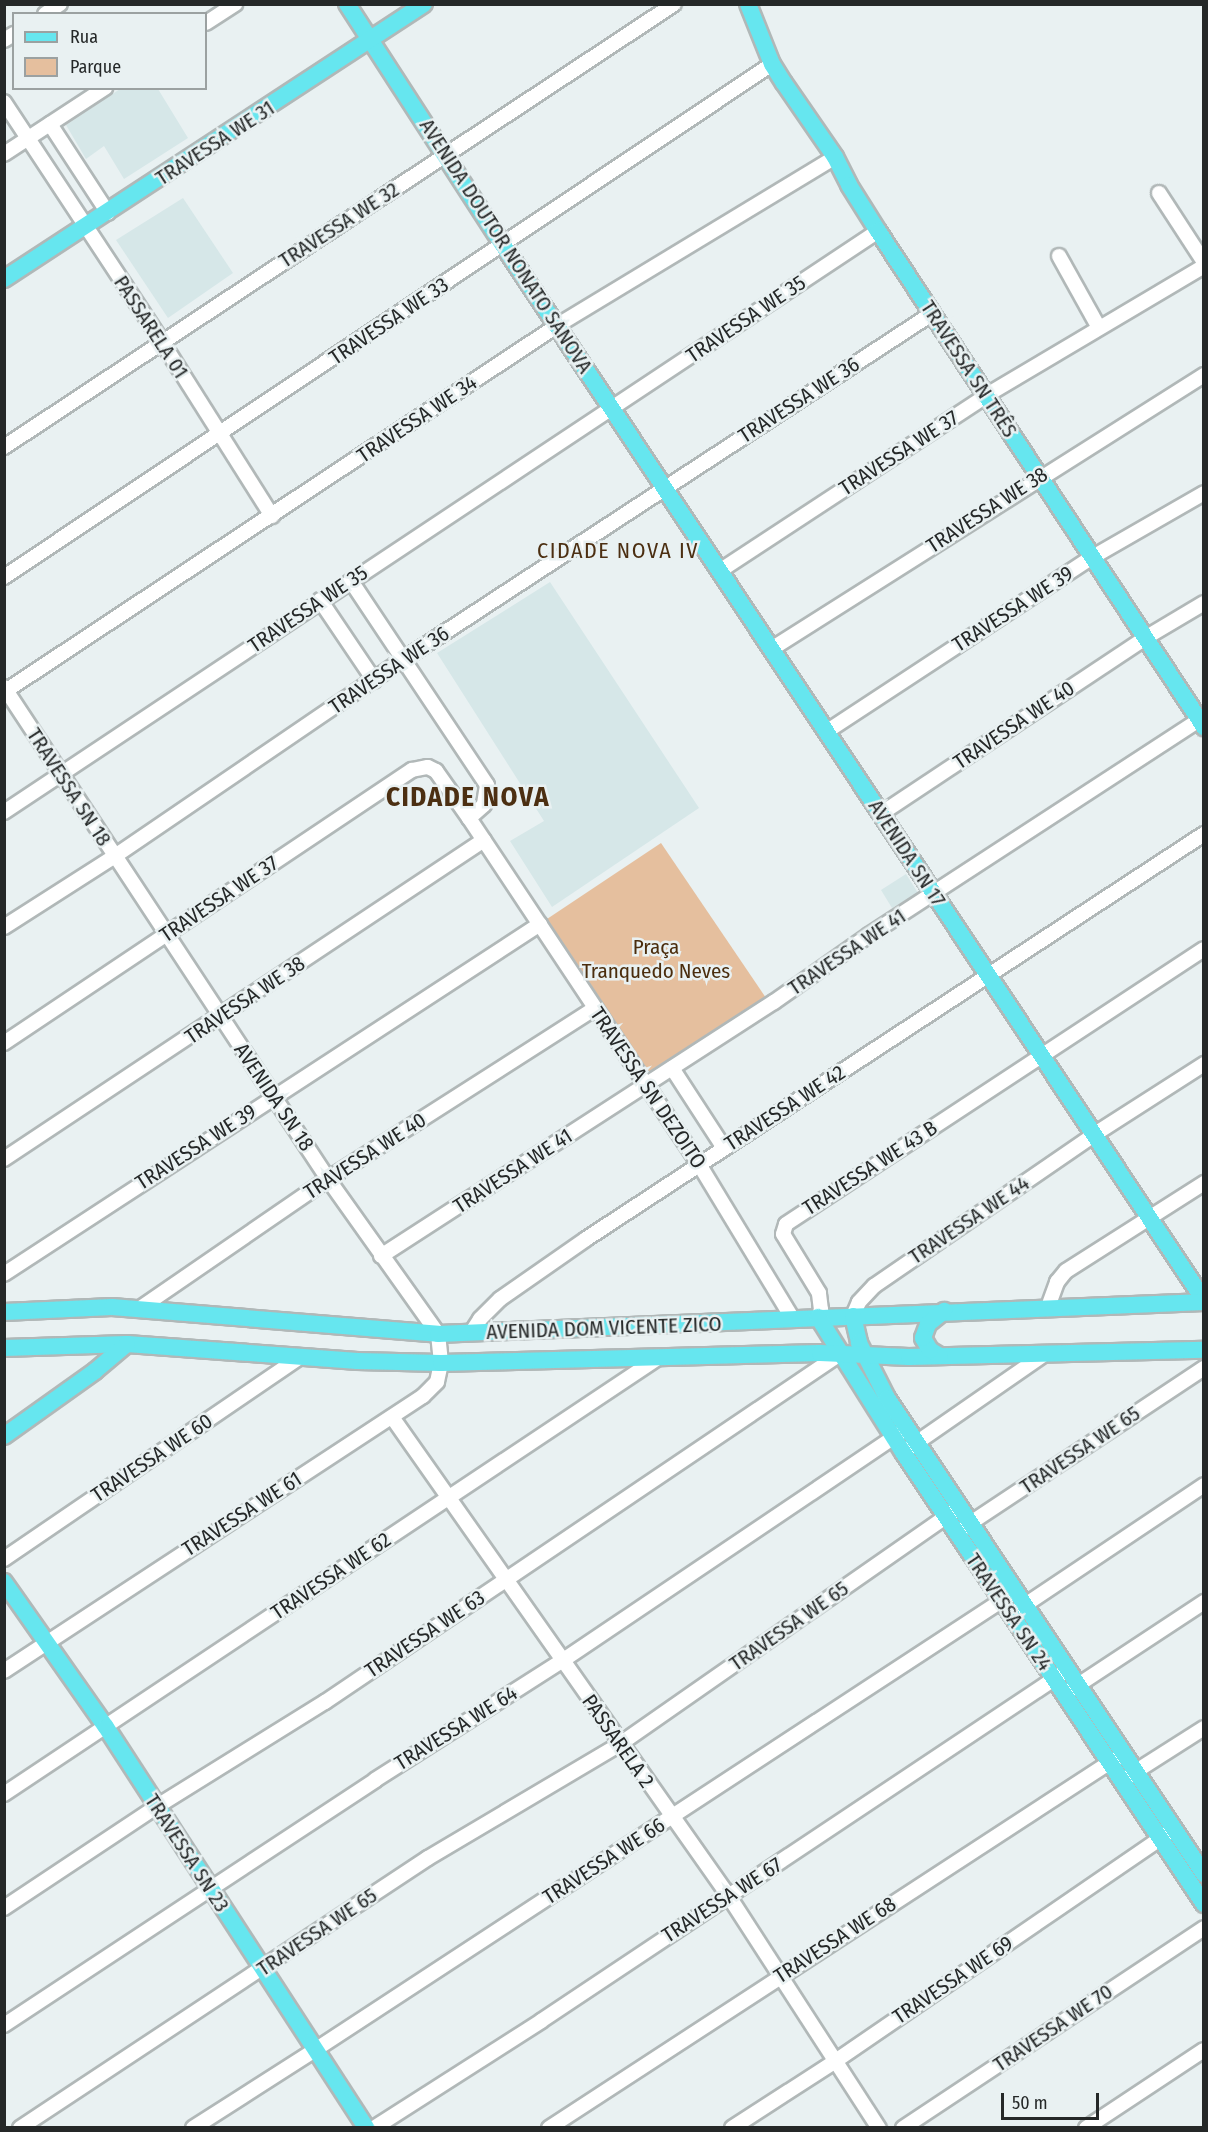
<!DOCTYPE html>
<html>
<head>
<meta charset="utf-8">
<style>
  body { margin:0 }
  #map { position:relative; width:1208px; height:2132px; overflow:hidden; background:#e9f1f2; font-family:"Fira Sans Condensed",sans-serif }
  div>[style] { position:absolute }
  .built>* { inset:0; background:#d6e7e8 }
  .green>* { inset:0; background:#e5bf9e }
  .roads { filter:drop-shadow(2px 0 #b1b8b8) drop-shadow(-2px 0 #b1b8b8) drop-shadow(0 2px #b1b8b8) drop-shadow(0 -2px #b1b8b8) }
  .minor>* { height:14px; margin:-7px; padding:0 7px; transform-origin:7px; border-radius:7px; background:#fff }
  .major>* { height:16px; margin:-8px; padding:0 8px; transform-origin:8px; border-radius:8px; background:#66e6ef }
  span { translate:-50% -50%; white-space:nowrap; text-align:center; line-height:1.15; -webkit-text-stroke:5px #e9f1f2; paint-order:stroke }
  .street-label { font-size:21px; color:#252828 }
  .park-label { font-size:21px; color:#4b2d0d }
  .neighbourhood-label { font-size:22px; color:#4c2f12; letter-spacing:1.5px }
  .district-label { font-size:27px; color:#4c2f12; font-weight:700; letter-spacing:1.5px }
  .frame { position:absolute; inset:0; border:6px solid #252828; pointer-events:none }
  .legend { position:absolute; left:12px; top:12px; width:195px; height:78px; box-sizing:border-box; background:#e9f1f2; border:2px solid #9ba1a1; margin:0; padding:8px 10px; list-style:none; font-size:18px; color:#252828 }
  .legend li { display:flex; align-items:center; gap:12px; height:30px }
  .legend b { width:30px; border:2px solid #9ba1a1 }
  .scale { position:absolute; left:1001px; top:2093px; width:98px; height:27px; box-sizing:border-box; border:3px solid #252828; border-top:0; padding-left:8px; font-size:18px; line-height:21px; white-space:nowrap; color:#252828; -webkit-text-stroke:4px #e9f1f2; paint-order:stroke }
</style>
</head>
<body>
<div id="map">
  <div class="built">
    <i style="clip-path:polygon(120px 89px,158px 89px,188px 138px,124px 179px,104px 146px,86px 159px,66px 125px)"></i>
    <i style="clip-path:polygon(183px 198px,233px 273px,168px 318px,116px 240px)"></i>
    <i style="clip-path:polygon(550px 582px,699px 808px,552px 907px,510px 841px,544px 821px,437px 653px)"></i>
    <i style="clip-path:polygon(906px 874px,918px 893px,892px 908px,881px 890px)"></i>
  </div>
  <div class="green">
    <i style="clip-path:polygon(661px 843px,766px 998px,651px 1075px,547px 919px)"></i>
  </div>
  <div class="roads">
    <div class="minor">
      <i style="left:45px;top:14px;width:18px;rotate:-34deg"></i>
      <i style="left:206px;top:23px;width:35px;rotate:-33deg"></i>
      <i style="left:4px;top:40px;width:12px;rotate:-31deg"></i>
      <i style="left:4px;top:102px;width:287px;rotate:56.6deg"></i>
      <i style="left:162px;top:342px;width:206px;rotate:57.7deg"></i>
      <i style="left:50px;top:124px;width:106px;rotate:56.9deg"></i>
      <i style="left:4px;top:154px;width:121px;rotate:-33.2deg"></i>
      <i style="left:1159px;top:193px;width:82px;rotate:56.9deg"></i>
      <i style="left:1059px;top:256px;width:82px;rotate:60.9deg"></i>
      <i style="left:4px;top:447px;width:803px;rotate:-33.47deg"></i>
      <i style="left:721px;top:570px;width:318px;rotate:-33.3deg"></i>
      <i style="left:987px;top:395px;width:252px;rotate:-30.7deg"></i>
      <i style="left:4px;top:577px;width:924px;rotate:-33.74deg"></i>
      <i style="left:351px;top:581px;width:245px;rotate:56.3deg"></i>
      <i style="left:487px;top:785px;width:20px;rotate:99deg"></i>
      <i style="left:484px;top:805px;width:20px;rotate:139deg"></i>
      <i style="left:320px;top:600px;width:97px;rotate:56deg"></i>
      <i style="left:773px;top:648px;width:510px;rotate:-32.35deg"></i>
      <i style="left:4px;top:687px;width:589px;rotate:56.63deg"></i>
      <i style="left:328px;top:1179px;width:190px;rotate:54.6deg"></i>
      <i style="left:438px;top:1334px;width:29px;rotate:84deg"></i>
      <i style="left:441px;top:1363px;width:19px;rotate:102deg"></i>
      <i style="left:437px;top:1382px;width:20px;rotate:135deg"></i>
      <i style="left:423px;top:1396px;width:501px;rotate:146.72deg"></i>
      <i style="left:4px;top:692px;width:665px;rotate:-33.52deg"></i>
      <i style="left:558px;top:325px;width:324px;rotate:-31.2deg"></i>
      <i style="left:826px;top:732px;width:317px;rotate:-33.3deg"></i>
      <i style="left:1091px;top:558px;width:130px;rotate:-29.9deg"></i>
      <i style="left:4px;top:812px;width:1049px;rotate:-33.61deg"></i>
      <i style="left:882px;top:813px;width:318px;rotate:-33.6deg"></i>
      <i style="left:1147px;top:637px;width:66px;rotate:-30.8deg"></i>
      <i style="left:4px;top:927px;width:132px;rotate:-32.6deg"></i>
      <i style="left:115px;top:856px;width:350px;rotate:-34.3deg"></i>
      <i style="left:404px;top:659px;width:632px;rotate:-33.19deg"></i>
      <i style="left:4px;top:1043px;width:491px;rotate:-33.8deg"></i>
      <i style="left:412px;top:770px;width:16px;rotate:-11deg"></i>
      <i style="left:428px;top:767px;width:9px;rotate:27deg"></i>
      <i style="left:436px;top:771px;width:57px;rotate:54.9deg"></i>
      <i style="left:469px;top:818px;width:415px;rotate:56.4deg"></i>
      <i style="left:699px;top:1164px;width:181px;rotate:58.8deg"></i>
      <i style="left:672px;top:1068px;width:95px;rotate:57deg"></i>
      <i style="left:4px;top:1159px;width:576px;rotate:-33.61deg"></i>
      <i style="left:381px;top:1256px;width:468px;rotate:-32.9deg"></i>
      <i style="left:774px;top:1002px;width:116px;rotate:-35.2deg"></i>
      <i style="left:869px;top:935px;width:394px;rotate:-33.1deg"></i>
      <i style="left:4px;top:1274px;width:640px;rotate:-33.14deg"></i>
      <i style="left:1048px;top:1307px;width:27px;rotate:-70deg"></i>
      <i style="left:1057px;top:1282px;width:14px;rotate:-51deg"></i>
      <i style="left:1066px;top:1271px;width:164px;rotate:-32.5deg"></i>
      <i style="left:139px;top:1309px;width:229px;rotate:-34.5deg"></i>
      <i style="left:328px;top:1179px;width:317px;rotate:-32.6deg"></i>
      <i style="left:853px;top:1316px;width:15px;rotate:-67deg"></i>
      <i style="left:859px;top:1302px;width:22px;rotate:-47deg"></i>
      <i style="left:874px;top:1286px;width:268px;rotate:-34.5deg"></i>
      <i style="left:1095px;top:1134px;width:130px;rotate:-32.7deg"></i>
      <i style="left:818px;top:1317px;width:8px;rotate:-67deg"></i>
      <i style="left:821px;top:1310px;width:17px;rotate:-97deg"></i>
      <i style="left:819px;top:1293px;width:69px;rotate:-121.4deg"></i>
      <i style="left:783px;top:1234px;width:10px;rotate:-73deg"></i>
      <i style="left:786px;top:1224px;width:500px;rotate:-33.34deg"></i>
      <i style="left:471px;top:1333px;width:17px;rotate:-57deg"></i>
      <i style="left:480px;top:1319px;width:28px;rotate:-45deg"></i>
      <i style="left:500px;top:1299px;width:105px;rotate:-34.9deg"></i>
      <i style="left:586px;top:1239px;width:739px;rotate:-33.24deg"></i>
      <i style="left:392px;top:1417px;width:584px;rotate:54.9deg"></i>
      <i style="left:728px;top:1895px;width:278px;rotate:57.1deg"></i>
      <i style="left:909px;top:1448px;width:165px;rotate:-34.7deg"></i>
      <i style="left:963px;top:1528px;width:289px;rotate:-33.6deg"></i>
      <i style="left:4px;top:1559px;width:358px;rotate:-34.3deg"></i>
      <i style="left:1016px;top:1611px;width:226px;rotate:-33.8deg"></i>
      <i style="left:1069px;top:1691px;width:162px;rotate:-33.4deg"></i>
      <i style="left:1127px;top:1777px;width:91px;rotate:-32.5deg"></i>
      <i style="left:4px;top:1794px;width:786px;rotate:-33.69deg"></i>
      <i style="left:4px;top:1908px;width:182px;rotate:-33.6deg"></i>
      <i style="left:156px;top:1807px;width:199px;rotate:-31.9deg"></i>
      <i style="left:325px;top:1702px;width:622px;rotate:-34.05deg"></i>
      <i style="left:4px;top:2025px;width:445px;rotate:-33.4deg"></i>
      <i style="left:375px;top:1780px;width:222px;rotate:-32.5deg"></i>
      <i style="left:562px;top:1661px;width:409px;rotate:-34deg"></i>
      <i style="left:20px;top:2128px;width:489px;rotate:-33.5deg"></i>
      <i style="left:428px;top:1858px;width:223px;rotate:-30.7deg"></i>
      <i style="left:620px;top:1744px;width:407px;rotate:-34.9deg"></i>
      <i style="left:193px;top:2128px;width:145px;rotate:-32.6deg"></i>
      <i style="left:315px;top:2050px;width:831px;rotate:-33.21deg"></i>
      <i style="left:374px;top:2128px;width:198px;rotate:-32.6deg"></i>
      <i style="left:541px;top:2021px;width:627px;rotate:-33.69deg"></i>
      <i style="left:549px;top:2128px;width:679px;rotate:-33.11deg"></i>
      <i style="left:732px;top:2128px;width:121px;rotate:-32.9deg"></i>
      <i style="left:834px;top:2062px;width:406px;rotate:-34.4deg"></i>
      <i style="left:903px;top:2128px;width:361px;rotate:-33.6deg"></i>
      <i style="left:1086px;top:2128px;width:141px;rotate:-33.5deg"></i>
    </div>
    <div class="major">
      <i style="left:347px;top:4px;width:287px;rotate:57.1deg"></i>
      <i style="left:503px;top:245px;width:1267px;rotate:56.4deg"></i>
      <i style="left:748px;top:4px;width:65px;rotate:68.2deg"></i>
      <i style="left:772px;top:64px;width:22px;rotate:58deg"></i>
      <i style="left:784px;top:83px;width:90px;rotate:55.4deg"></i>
      <i style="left:835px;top:157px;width:31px;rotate:63deg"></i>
      <i style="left:849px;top:185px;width:54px;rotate:57.8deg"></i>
      <i style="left:878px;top:231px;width:594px;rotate:56.68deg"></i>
      <i style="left:4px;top:279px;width:502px;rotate:-33.22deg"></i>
      <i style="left:4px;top:1312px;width:108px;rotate:-2.7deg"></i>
      <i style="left:112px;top:1307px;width:327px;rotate:4.7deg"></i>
      <i style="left:438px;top:1334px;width:767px;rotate:-2.39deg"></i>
      <i style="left:853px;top:1316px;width:28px;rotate:77deg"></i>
      <i style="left:859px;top:1343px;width:62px;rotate:63deg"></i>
      <i style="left:887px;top:1398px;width:572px;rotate:56.34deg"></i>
      <i style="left:818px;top:1317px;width:160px;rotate:57.8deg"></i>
      <i style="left:903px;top:1452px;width:543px;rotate:56.34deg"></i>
      <i style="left:4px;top:1348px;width:123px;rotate:-1.9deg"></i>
      <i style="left:127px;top:1344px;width:231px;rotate:4.2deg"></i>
      <i style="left:357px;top:1361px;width:84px;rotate:1.4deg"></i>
      <i style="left:441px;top:1363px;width:379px;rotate:-1.5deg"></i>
      <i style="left:820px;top:1353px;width:89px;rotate:2.6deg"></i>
      <i style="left:909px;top:1357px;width:295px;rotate:-1.4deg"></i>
      <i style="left:940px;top:1356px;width:12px;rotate:-149deg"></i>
      <i style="left:930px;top:1350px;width:14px;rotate:-120deg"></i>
      <i style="left:923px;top:1338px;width:15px;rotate:-70deg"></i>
      <i style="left:928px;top:1324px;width:21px;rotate:-39deg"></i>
      <i style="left:4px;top:1436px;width:112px;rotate:-35.5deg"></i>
      <i style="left:95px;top:1371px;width:42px;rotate:-40.2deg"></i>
      <i style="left:4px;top:1582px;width:177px;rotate:54.9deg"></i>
      <i style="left:106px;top:1727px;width:478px;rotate:57deg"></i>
    </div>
  </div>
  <div class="street-label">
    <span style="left:215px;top:143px;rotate:-33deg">TRAVESSA WE 31</span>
    <span style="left:339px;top:225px;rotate:-33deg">TRAVESSA WE 32</span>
    <span style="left:506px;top:246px;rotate:57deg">AVENIDA DOUTOR NONATO SANOVA</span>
    <span style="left:746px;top:319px;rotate:-34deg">TRAVESSA WE 35</span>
    <span style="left:389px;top:321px;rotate:-34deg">TRAVESSA WE 33</span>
    <span style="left:151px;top:327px;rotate:57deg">PASSARELA 01</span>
    <span style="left:969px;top:369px;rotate:57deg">TRAVESSA SN TRÊS</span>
    <span style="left:799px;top:400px;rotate:-33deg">TRAVESSA WE 36</span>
    <span style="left:417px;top:419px;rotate:-34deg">TRAVESSA WE 34</span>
    <span style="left:899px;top:453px;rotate:-33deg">TRAVESSA WE 37</span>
    <span style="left:987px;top:510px;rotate:-33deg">TRAVESSA WE 38</span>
    <span style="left:308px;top:609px;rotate:-34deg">TRAVESSA WE 35</span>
    <span style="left:1013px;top:609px;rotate:-33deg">TRAVESSA WE 39</span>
    <span style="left:389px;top:670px;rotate:-34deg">TRAVESSA WE 36</span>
    <span style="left:1014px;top:725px;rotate:-34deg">TRAVESSA WE 40</span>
    <span style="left:69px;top:787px;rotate:57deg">TRAVESSA SN 18</span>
    <span style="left:907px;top:853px;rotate:57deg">AVENIDA SN 17</span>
    <span style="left:219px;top:899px;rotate:-34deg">TRAVESSA WE 37</span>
    <span style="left:847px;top:952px;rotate:-34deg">TRAVESSA WE 41</span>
    <span style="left:245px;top:1000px;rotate:-34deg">TRAVESSA WE 38</span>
    <span style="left:648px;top:1088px;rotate:56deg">TRAVESSA SN DEZOITO</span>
    <span style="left:274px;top:1097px;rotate:56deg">AVENIDA SN 18</span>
    <span style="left:785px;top:1108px;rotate:-33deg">TRAVESSA WE 42</span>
    <span style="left:196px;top:1147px;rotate:-33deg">TRAVESSA WE 39</span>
    <span style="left:365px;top:1156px;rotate:-33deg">TRAVESSA WE 40</span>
    <span style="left:870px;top:1168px;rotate:-33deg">TRAVESSA WE 43 B</span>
    <span style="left:513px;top:1171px;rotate:-33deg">TRAVESSA WE 41</span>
    <span style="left:969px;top:1220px;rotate:-34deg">TRAVESSA WE 44</span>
    <span style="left:604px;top:1328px;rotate:-2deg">AVENIDA DOM VICENTE ZICO</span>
    <span style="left:1080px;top:1450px;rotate:-34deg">TRAVESSA WE 65</span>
    <span style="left:152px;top:1458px;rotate:-34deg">TRAVESSA WE 60</span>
    <span style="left:242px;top:1514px;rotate:-33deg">TRAVESSA WE 61</span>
    <span style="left:331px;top:1576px;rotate:-34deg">TRAVESSA WE 62</span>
    <span style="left:1009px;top:1612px;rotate:56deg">TRAVESSA SN 24</span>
    <span style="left:789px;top:1626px;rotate:-35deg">TRAVESSA WE 65</span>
    <span style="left:425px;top:1634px;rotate:-34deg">TRAVESSA WE 63</span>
    <span style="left:456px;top:1728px;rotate:-32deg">TRAVESSA WE 64</span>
    <span style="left:618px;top:1741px;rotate:55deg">PASSARELA 2</span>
    <span style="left:187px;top:1853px;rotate:57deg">TRAVESSA SN 23</span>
    <span style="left:604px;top:1861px;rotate:-33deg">TRAVESSA WE 66</span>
    <span style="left:722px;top:1900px;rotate:-33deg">TRAVESSA WE 67</span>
    <span style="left:317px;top:1932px;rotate:-34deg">TRAVESSA WE 65</span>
    <span style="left:835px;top:1940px;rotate:-33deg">TRAVESSA WE 68</span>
    <span style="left:953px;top:1980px;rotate:-34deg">TRAVESSA WE 69</span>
    <span style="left:1053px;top:2028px;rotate:-34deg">TRAVESSA WE 70</span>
  </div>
  <div class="park-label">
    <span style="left:656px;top:959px">Praça<br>Tranquedo Neves</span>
  </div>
  <div class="neighbourhood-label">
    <span style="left:618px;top:551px">CIDADE NOVA IV</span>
  </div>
  <div class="district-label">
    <span style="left:468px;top:798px">CIDADE NOVA</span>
  </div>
  <div class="frame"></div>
  <ul class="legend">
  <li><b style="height:8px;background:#66e6ef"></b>Rua</li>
  <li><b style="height:16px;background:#e5bf9e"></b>Parque</li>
  </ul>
  <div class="scale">50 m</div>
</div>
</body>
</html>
